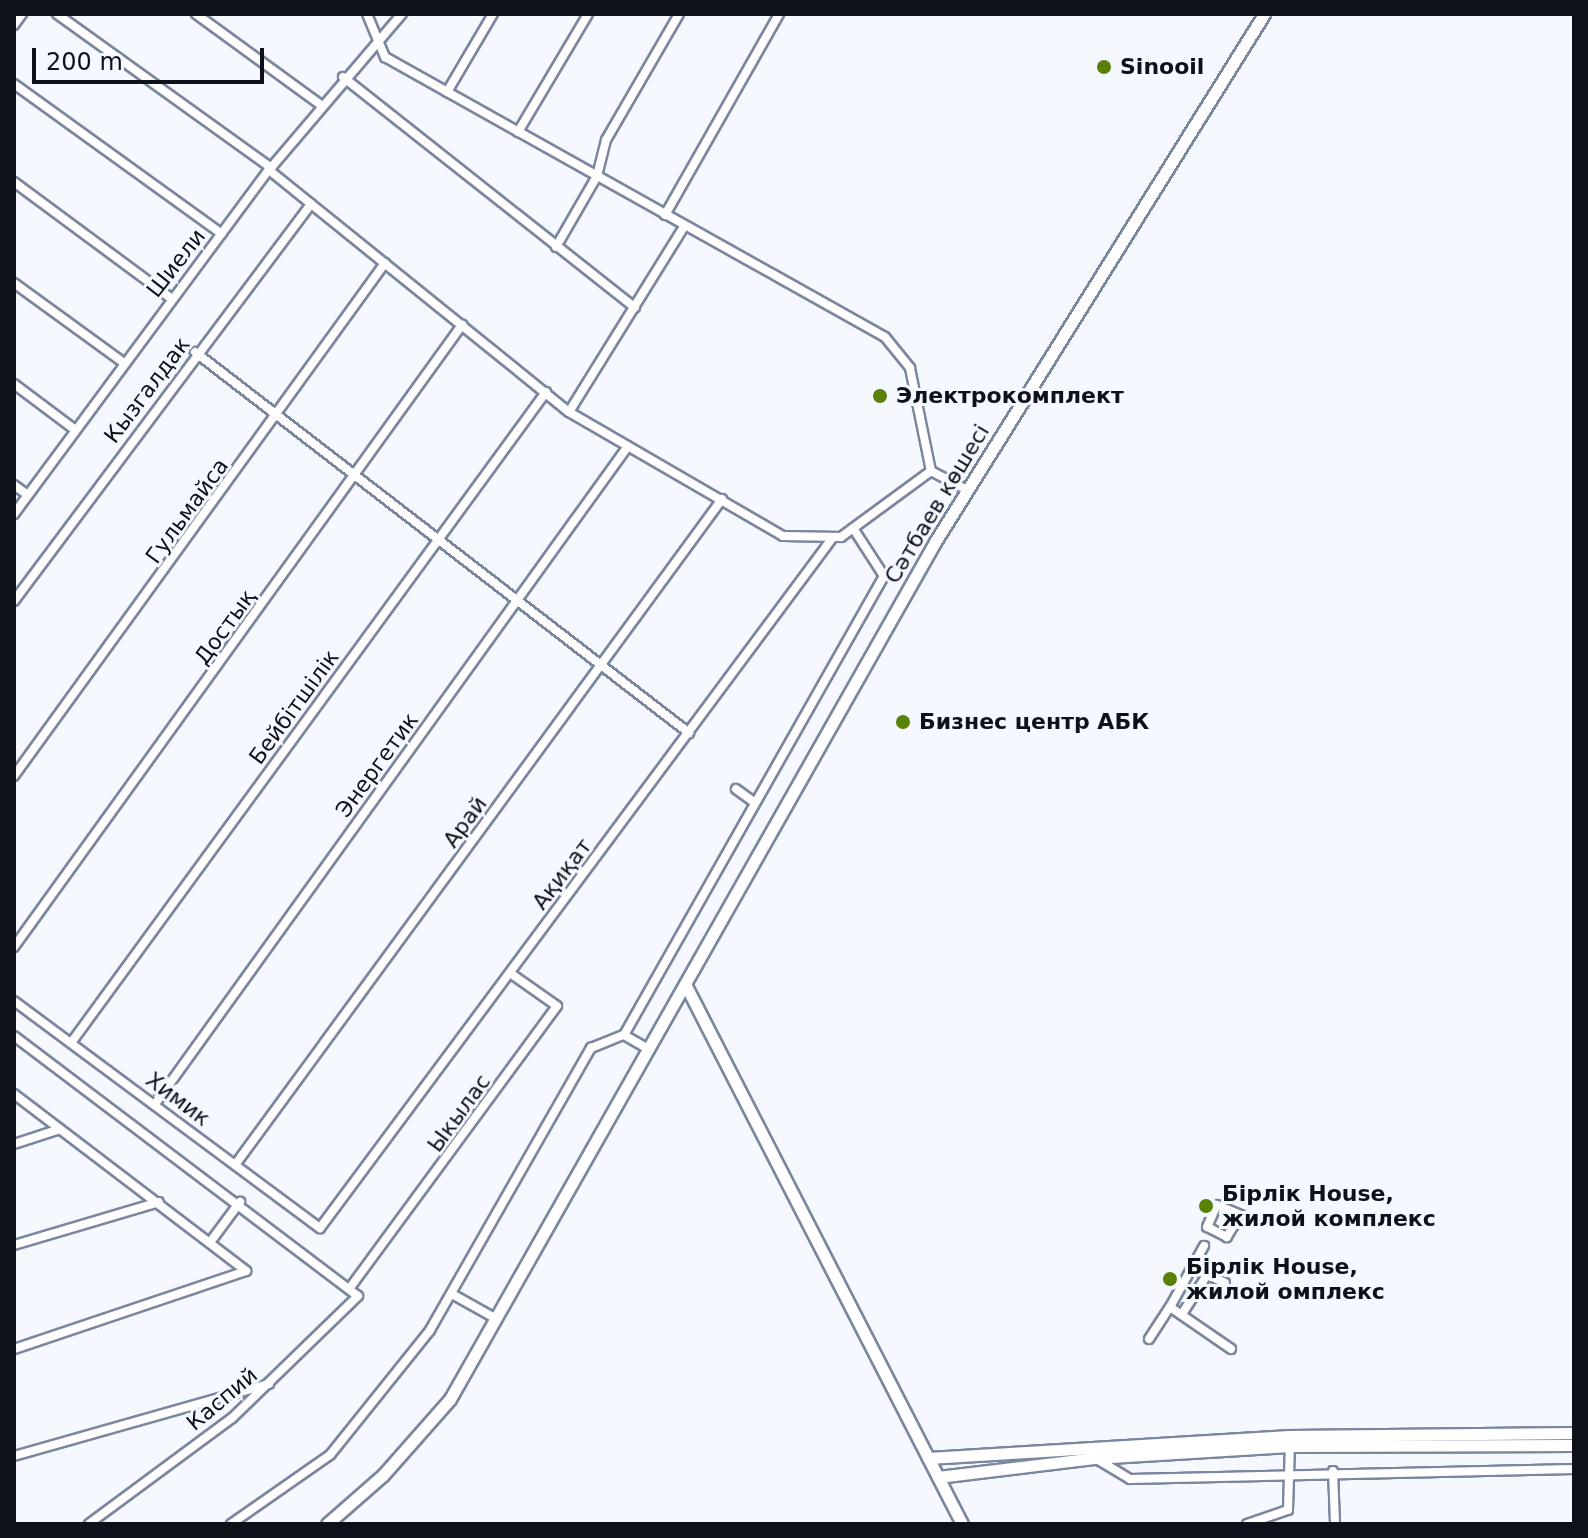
<!DOCTYPE html>
<html>
<head>
<meta charset="utf-8">
<style>
  body { margin:0 }
  #map { position:relative; width:1588px; height:1538px; overflow:hidden; background:#f5f8fe; font-family:"DejaVu Sans",sans-serif }
  div>[style] { position:absolute }
  .roads { filter:drop-shadow(2px 0 #7b869f) drop-shadow(-2px 0 #7b869f) drop-shadow(0 2px #7b869f) drop-shadow(0 -2px #7b869f) }
  .minor>* { height:8px; margin:-4px; padding:0 4px; transform-origin:4px; border-radius:4px; background:#fff }
  .major>* { height:11px; margin:-5.5px; padding:0 5.5px; transform-origin:5.5px; border-radius:5.5px; background:#fff }
  .dots>* { width:22px; height:22px; translate:-50% -50%; box-sizing:border-box; border:4px solid #f5f8fe; border-radius:50% }
  span { translate:-50% -50%; white-space:nowrap; text-align:center; line-height:1.15; -webkit-text-stroke:6px #f5f8fe; paint-order:stroke }
  .poi-label { font-size:22px; color:#0d111a; font-weight:700 }
  .left { translate:0 -50%; text-align:left }
  .street-label { font-size:22px; color:#0d111a }
  .frame { position:absolute; inset:0; border:16px solid #0d111a; pointer-events:none }
  .scale { position:absolute; left:32px; top:48px; width:232px; height:36px; box-sizing:border-box; border:4px solid #0d111a; border-top:0; padding-left:10px; font-size:24px; line-height:28px; white-space:nowrap; color:#0d111a; -webkit-text-stroke:6px #f5f8fe; paint-order:stroke }
</style>
</head>
<body>
<div id="map">
  <div class="roads">
    <div class="minor">
      <i style="left:57px;top:14px;width:264px;rotate:35.7deg"></i>
      <i style="left:196px;top:14px;width:155px;rotate:36.1deg"></i>
      <i style="left:367px;top:14px;width:47px;rotate:67.3deg"></i>
      <i style="left:385px;top:57px;width:573px;rotate:29.25deg"></i>
      <i style="left:885px;top:337px;width:40px;rotate:51deg"></i>
      <i style="left:910px;top:368px;width:105px;rotate:78.5deg"></i>
      <i style="left:14px;top:25px;width:14px;rotate:-54deg"></i>
      <i style="left:343px;top:77px;width:372px;rotate:38.3deg"></i>
      <i style="left:14px;top:84px;width:256px;rotate:35.8deg"></i>
      <i style="left:447px;top:92px;width:91px;rotate:-59.5deg"></i>
      <i style="left:518px;top:132px;width:137px;rotate:-59.3deg"></i>
      <i style="left:269px;top:170px;width:385px;rotate:38.9deg"></i>
      <i style="left:569px;top:412px;width:247px;rotate:30.1deg"></i>
      <i style="left:783px;top:536px;width:58px;rotate:1deg"></i>
      <i style="left:841px;top:537px;width:112px;rotate:-36.3deg"></i>
      <i style="left:14px;top:182px;width:195px;rotate:36.5deg"></i>
      <i style="left:665px;top:215px;width:231px;rotate:-60.4deg"></i>
      <i style="left:556px;top:247px;width:82px;rotate:-60deg"></i>
      <i style="left:597px;top:176px;width:37px;rotate:-76deg"></i>
      <i style="left:606px;top:140px;width:146px;rotate:-59.9deg"></i>
      <i style="left:14px;top:283px;width:136px;rotate:36deg"></i>
      <i style="left:195px;top:352px;width:624px;rotate:37.64deg"></i>
      <i style="left:14px;top:384px;width:75px;rotate:36.9deg"></i>
      <i style="left:569px;top:412px;width:216px;rotate:-58.2deg"></i>
      <i style="left:931px;top:471px;width:41px;rotate:27.8deg"></i>
      <i style="left:14px;top:485px;width:17px;rotate:36deg"></i>
      <i style="left:14px;top:514px;width:428px;rotate:-53.5deg"></i>
      <i style="left:269px;top:170px;width:205px;rotate:-49.6deg"></i>
      <i style="left:14px;top:601px;width:496px;rotate:-53.2deg"></i>
      <i style="left:14px;top:776px;width:633px;rotate:-54.13deg"></i>
      <i style="left:736px;top:789px;width:22px;rotate:36deg"></i>
      <i style="left:14px;top:947px;width:767px;rotate:-54.24deg"></i>
      <i style="left:14px;top:1001px;width:381px;rotate:36.6deg"></i>
      <i style="left:320px;top:1228px;width:857px;rotate:-53.4deg"></i>
      <i style="left:624px;top:1035px;width:528px;rotate:-60.47deg"></i>
      <i style="left:884px;top:576px;width:57px;rotate:-122.9deg"></i>
      <i style="left:14px;top:1036px;width:431px;rotate:37.1deg"></i>
      <i style="left:358px;top:1296px;width:175px;rotate:135.9deg"></i>
      <i style="left:232px;top:1418px;width:178px;rotate:143.5deg"></i>
      <i style="left:71px;top:1043px;width:806px;rotate:-53.88deg"></i>
      <i style="left:14px;top:1094px;width:292px;rotate:37.3deg"></i>
      <i style="left:246px;top:1271px;width:245px;rotate:161.4deg"></i>
      <i style="left:155px;top:1104px;width:810px;rotate:-54.29deg"></i>
      <i style="left:14px;top:1144px;width:48px;rotate:-18.1deg"></i>
      <i style="left:235px;top:1165px;width:825px;rotate:-53.82deg"></i>
      <i style="left:1217px;top:1205px;width:25px;rotate:23deg"></i>
      <i style="left:1240px;top:1215px;width:26px;rotate:121deg"></i>
      <i style="left:1227px;top:1237px;width:22px;rotate:-153deg"></i>
      <i style="left:1207px;top:1227px;width:24px;rotate:-66deg"></i>
      <i style="left:211px;top:1241px;width:49px;rotate:-53.4deg"></i>
      <i style="left:14px;top:1245px;width:151px;rotate:-16.5deg"></i>
      <i style="left:1192px;top:1268px;width:36px;rotate:24deg"></i>
      <i style="left:352px;top:1285px;width:346px;rotate:-53.7deg"></i>
      <i style="left:557px;top:1006px;width:57px;rotate:-144.9deg"></i>
      <i style="left:452px;top:1294px;width:49px;rotate:29.2deg"></i>
      <i style="left:1170px;top:1307px;width:70px;rotate:-60.9deg"></i>
      <i style="left:1182px;top:1314px;width:50px;rotate:-57.3deg"></i>
      <i style="left:1149px;top:1339px;width:38px;rotate:-57deg"></i>
      <i style="left:1170px;top:1307px;width:74px;rotate:34.5deg"></i>
      <i style="left:14px;top:1456px;width:265px;rotate:-15.8deg"></i>
      <i style="left:1095px;top:1458px;width:41px;rotate:31deg"></i>
      <i style="left:1130px;top:1479px;width:444px;rotate:-1.3deg"></i>
      <i style="left:1333px;top:1471px;width:53px;rotate:87.8deg"></i>
      <i style="left:231px;top:1524px;width:121px;rotate:-34.9deg"></i>
      <i style="left:330px;top:1455px;width:160px;rotate:-51.3deg"></i>
      <i style="left:430px;top:1330px;width:325px;rotate:-60.3deg"></i>
      <i style="left:591px;top:1048px;width:35px;rotate:-22deg"></i>
      <i style="left:624px;top:1035px;width:28px;rotate:30deg"></i>
      <i style="left:1247px;top:1524px;width:43px;rotate:-18.9deg"></i>
      <i style="left:1288px;top:1510px;width:66px;rotate:-88.3deg"></i>
    </div>
    <div class="major">
      <i style="left:685px;top:984px;width:607px;rotate:62.84deg"></i>
      <i style="left:928px;top:1458px;width:362px;rotate:-3.5deg"></i>
      <i style="left:1289px;top:1436px;width:285px;rotate:-0.6deg"></i>
      <i style="left:938px;top:1477px;width:157px;rotate:-6.9deg"></i>
      <i style="left:1094px;top:1458px;width:196px;rotate:-3.5deg"></i>
      <i style="left:1290px;top:1446px;width:284px;rotate:-0.2deg"></i>
      <i style="left:327px;top:1524px;width:74px;rotate:-41.2deg"></i>
      <i style="left:383px;top:1475px;width:101px;rotate:-48.6deg"></i>
      <i style="left:450px;top:1399px;width:985px;rotate:-60.49deg"></i>
      <i style="left:935px;top:542px;width:622px;rotate:-58.07deg"></i>
    </div>
  </div>
  <div class="dots">
    <i style="left:1104px;top:67px;background:#588105"></i>
    <i style="left:880px;top:396px;background:#588105"></i>
    <i style="left:903px;top:722px;background:#588105"></i>
    <i style="left:1206px;top:1206px;background:#588105"></i>
    <i style="left:1170px;top:1279px;background:#588105"></i>
  </div>
  <div class="poi-label">
    <span class="left" style="left:1120px;top:67px">Sinooil</span>
    <span class="left" style="left:896px;top:396px">Электрокомплект</span>
    <span class="left" style="left:919px;top:722px">Бизнес центр АБК</span>
    <span class="left" style="left:1222px;top:1206px">Бірлік House,<br>жилой комплекс</span>
    <span class="left" style="left:1186px;top:1279px">Бірлік House,<br>жилой омплекс</span>
  </div>
  <div class="street-label">
    <span style="left:176px;top:263px;rotate:-52deg">Шиели</span>
    <span style="left:147px;top:390px;rotate:-53deg">Кызгалдак</span>
    <span style="left:937px;top:504px;rotate:-59deg">Сәтбаев көшесі</span>
    <span style="left:187px;top:511px;rotate:-54deg">Гульмайса</span>
    <span style="left:225px;top:627px;rotate:-54deg">Достық</span>
    <span style="left:294px;top:707px;rotate:-54deg">Бейбітшілік</span>
    <span style="left:377px;top:765px;rotate:-54deg">Энергетик</span>
    <span style="left:465px;top:822px;rotate:-54deg">Арай</span>
    <span style="left:562px;top:874px;rotate:-53deg">Ақиқат</span>
    <span style="left:178px;top:1099px;rotate:37deg">Химик</span>
    <span style="left:459px;top:1113px;rotate:-54deg">Ыкылас</span>
    <span style="left:222px;top:1399px;rotate:-40deg">Каспий</span>
  </div>
  <div class="frame"></div>
  <div class="scale">200 m</div>
</div>
</body>
</html>
